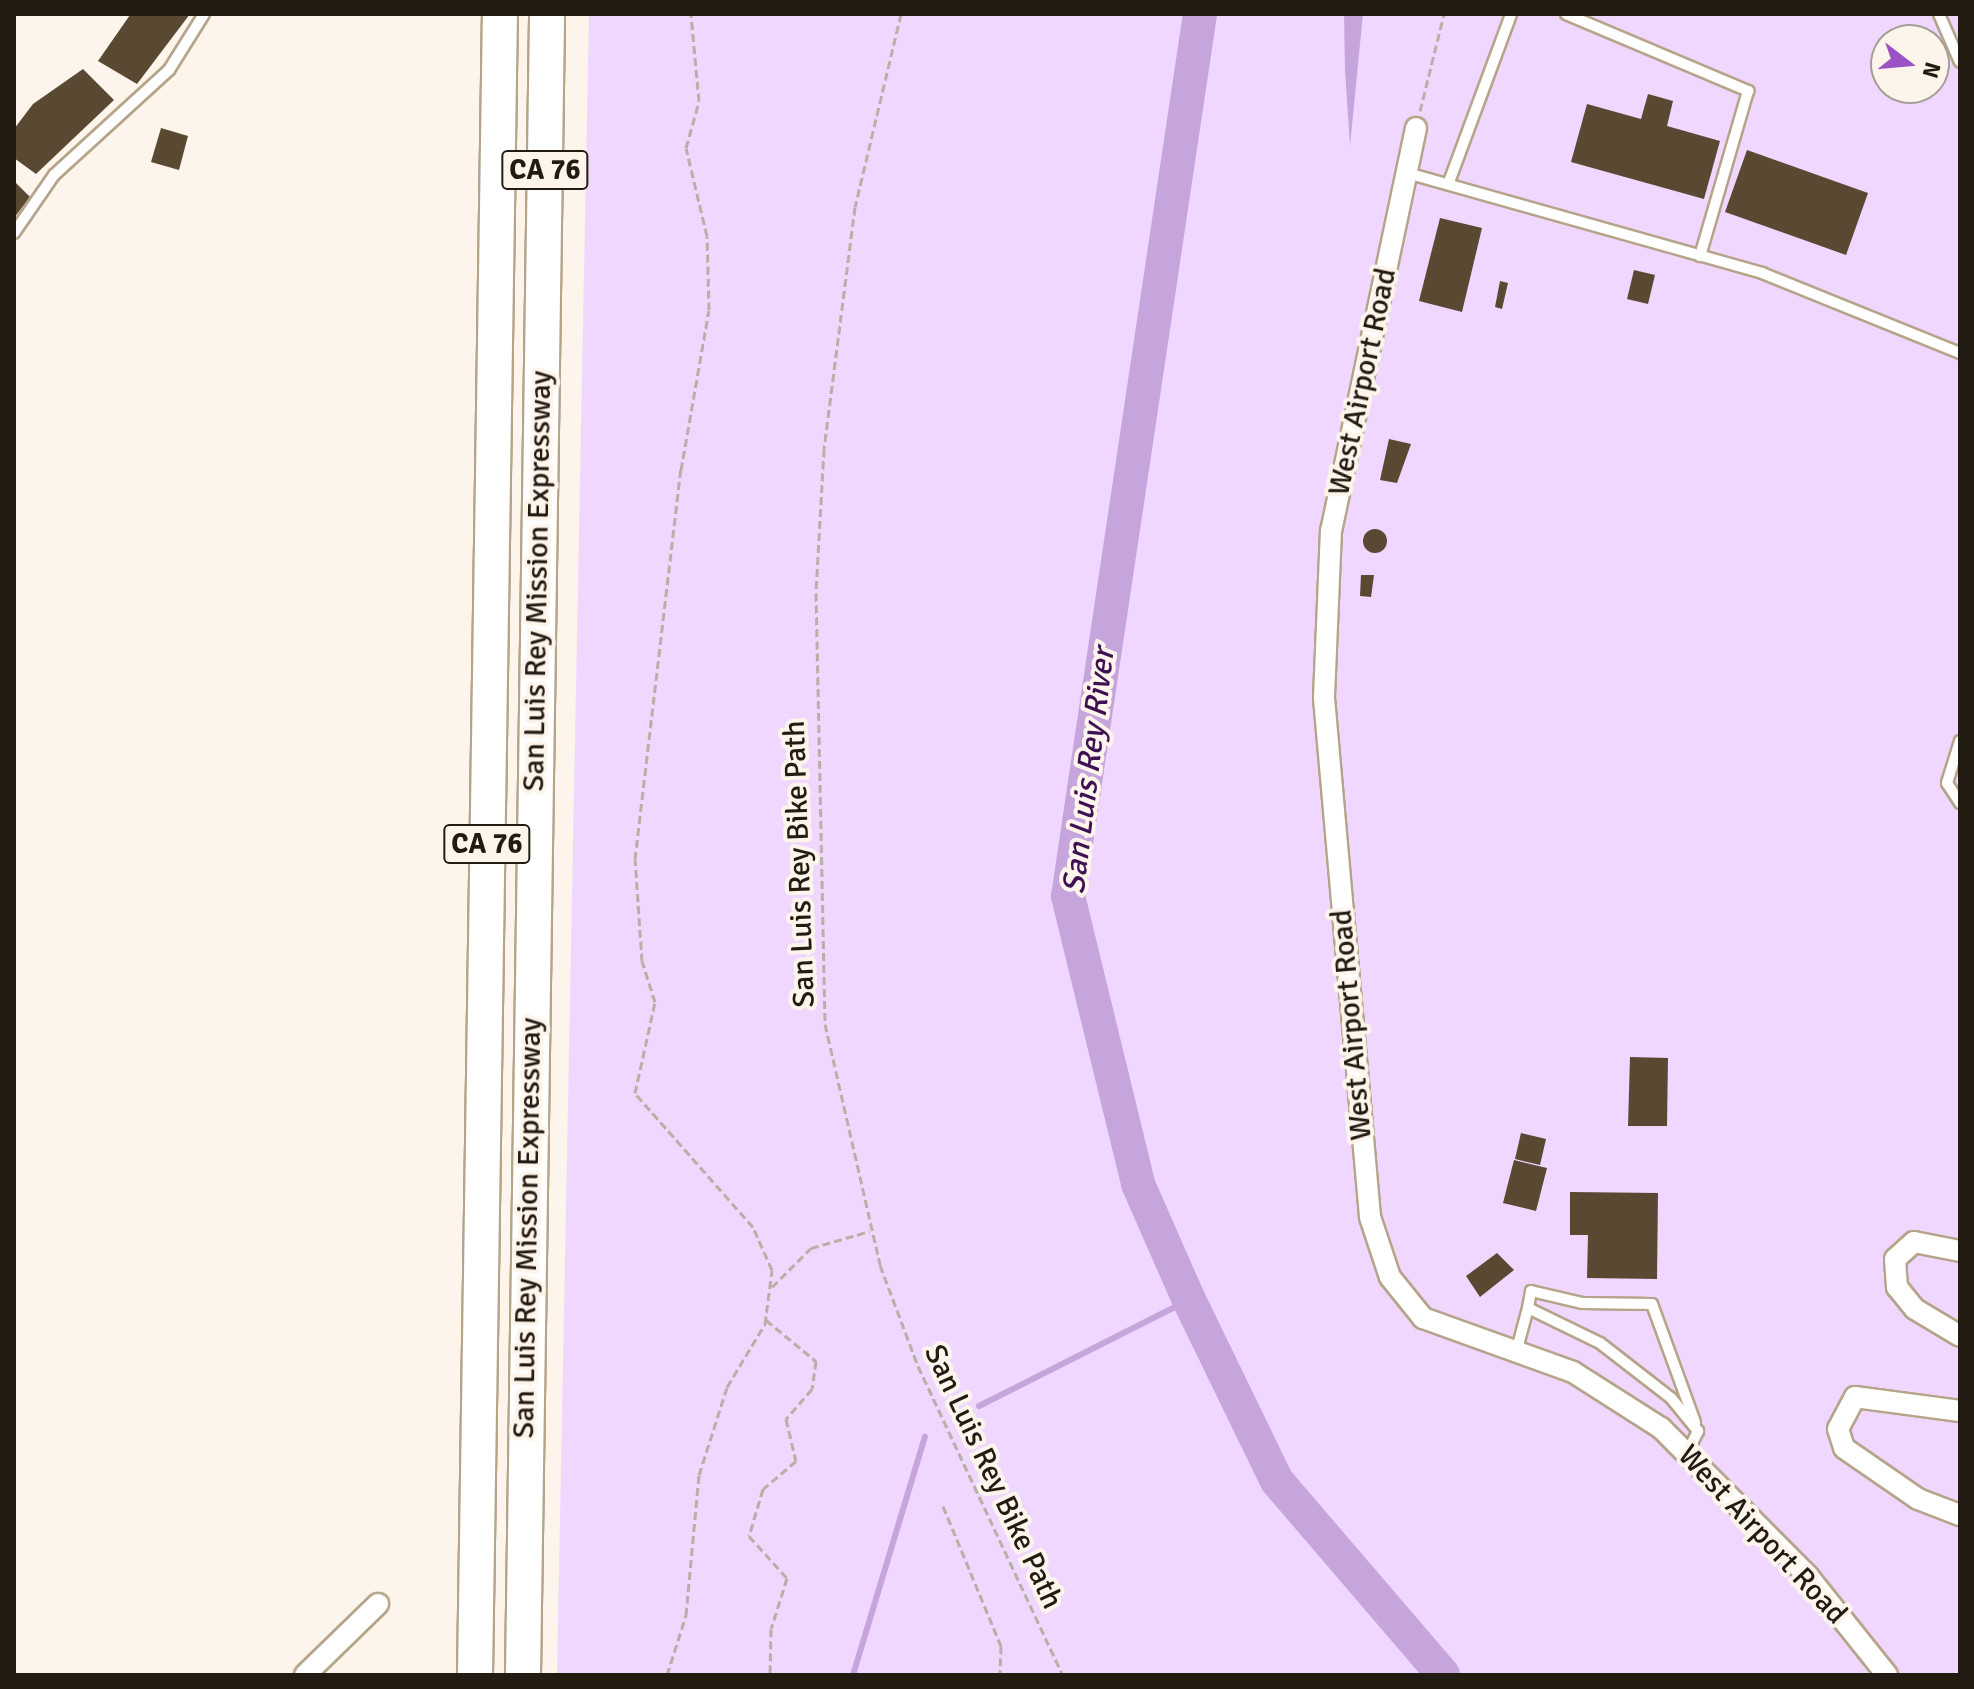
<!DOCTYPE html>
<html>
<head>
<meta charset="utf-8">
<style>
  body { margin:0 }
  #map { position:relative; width:1974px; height:1689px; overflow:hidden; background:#fdf5eb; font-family:Signika,sans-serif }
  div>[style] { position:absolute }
  .green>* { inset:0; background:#efd7ff }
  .water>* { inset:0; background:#c6a4dc }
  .stream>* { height:6px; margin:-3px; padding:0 3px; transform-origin:3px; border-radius:3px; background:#c6a4dc }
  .river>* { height:34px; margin:-17px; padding:0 17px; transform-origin:17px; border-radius:17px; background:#c6a4dc }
  .building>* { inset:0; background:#594932 }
  .round { border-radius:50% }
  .path>* { height:3px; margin-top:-1.5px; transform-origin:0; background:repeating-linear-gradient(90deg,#b8b0a7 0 8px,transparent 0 12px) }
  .roads { filter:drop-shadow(2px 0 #b6a48a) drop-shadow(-2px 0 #b6a48a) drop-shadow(0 2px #b6a48a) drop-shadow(0 -2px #b6a48a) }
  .service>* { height:10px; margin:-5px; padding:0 5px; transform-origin:5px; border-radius:5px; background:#fff }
  .minor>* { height:20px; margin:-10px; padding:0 10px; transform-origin:10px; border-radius:10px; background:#fff }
  .trunk>* { height:34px; margin:-17px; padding:0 17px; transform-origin:17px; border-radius:17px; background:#fff }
  span { translate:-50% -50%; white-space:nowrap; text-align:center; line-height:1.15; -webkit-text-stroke:8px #fdf5eb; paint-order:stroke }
  .shield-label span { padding:2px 6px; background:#fdf5eb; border:2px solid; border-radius:6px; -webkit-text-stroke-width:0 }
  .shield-label { font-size:28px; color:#221b12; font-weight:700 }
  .street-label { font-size:30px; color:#221b12 }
  .water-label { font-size:32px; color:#3e1154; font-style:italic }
  .frame { position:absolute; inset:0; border:16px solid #221b12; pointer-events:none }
  .north { position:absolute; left:1870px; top:24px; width:80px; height:80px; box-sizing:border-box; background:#fdf5eb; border:2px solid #a59e94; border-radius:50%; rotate:106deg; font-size:22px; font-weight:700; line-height:32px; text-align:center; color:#221b12 }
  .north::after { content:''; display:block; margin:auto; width:28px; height:36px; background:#9c52c4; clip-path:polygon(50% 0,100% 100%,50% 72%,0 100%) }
</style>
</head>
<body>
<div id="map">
  <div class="green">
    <i style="clip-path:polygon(evenodd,589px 14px,1344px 14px,1350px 139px,1363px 14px,1960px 14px,1960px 1675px,557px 1675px,589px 14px,1886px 40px,1934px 40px,1934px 88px,1886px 88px,1886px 40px)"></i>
  </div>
  <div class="water">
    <i style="clip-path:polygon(1344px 14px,1363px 14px,1350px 146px,1345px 70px)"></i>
  </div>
  <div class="stream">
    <i style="left:979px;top:1406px;width:235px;rotate:-26.8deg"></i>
    <i style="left:853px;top:1675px;width:249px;rotate:-73.2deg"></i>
  </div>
  <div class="river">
    <i style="left:1200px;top:14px;width:892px;rotate:98.51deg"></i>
    <i style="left:1068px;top:896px;width:296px;rotate:76.3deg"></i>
    <i style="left:1138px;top:1184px;width:127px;rotate:66.3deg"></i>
    <i style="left:1189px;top:1300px;width:201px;rotate:64.1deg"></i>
    <i style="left:1277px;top:1481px;width:255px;rotate:49.4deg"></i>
  </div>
  <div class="building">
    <i style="clip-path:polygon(190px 14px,137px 84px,98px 61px,130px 15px)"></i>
    <i style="clip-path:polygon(83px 69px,114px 100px,36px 174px,14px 158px,14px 129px,33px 104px)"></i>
    <i style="clip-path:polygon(1648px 94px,1673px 101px,1667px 126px,1720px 141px,1704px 199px,1571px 162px,1587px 104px,1641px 119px)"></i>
    <i style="clip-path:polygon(161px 128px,188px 136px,179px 170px,151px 162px)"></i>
    <i style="clip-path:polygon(1747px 150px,1868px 193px,1846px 255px,1725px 212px)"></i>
    <i style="clip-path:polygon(14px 181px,30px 197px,14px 218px)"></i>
    <i style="clip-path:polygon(1440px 218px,1482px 228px,1462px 312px,1419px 301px)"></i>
    <i style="clip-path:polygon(1634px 270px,1655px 275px,1648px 304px,1627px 299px)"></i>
    <i style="clip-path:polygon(1500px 281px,1508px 283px,1502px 309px,1495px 307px)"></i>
    <i style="clip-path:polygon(1389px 439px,1411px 444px,1397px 483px,1380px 480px)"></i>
    <i class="round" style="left:1363px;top:529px;width:24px;height:24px"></i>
    <i style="clip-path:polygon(1361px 575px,1374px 575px,1371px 597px,1360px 596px)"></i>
    <i style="clip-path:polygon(1630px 1057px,1668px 1058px,1667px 1126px,1628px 1126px)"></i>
    <i style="clip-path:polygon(1521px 1133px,1546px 1139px,1540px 1165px,1515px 1159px)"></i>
    <i style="clip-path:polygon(1514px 1160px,1547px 1168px,1536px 1211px,1503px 1203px)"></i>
    <i style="clip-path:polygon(1570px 1192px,1658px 1193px,1657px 1279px,1587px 1278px,1588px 1235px,1570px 1235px)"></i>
    <i style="clip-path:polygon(1497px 1253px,1514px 1270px,1480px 1297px,1466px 1276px)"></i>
  </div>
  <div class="path">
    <i style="left:901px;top:14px;width:198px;rotate:103.4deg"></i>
    <i style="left:855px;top:207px;width:244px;rotate:97.3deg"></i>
    <i style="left:824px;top:449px;width:144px;rotate:93.2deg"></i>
    <i style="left:816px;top:593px;width:431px;rotate:88.8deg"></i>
    <i style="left:825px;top:1024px;width:247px;rotate:77.1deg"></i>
    <i style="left:880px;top:1265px;width:108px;rotate:69.4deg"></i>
    <i style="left:918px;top:1366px;width:341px;rotate:64.9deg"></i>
    <i style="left:1420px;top:111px;width:100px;rotate:-76.1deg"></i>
    <i style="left:772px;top:1287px;width:55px;rotate:-45deg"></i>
    <i style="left:811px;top:1248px;width:61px;rotate:-16.1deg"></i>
    <i style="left:766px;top:1320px;width:65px;rotate:39.4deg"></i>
    <i style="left:816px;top:1361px;width:28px;rotate:98deg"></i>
    <i style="left:812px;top:1389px;width:40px;rotate:131deg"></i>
    <i style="left:786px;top:1419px;width:43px;rotate:76.6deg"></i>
    <i style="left:796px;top:1461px;width:43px;rotate:139.7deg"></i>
    <i style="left:763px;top:1489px;width:49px;rotate:106.6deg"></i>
    <i style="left:749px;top:1536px;width:57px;rotate:47.9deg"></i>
    <i style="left:787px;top:1578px;width:53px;rotate:107.4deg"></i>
    <i style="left:771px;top:1629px;width:46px;rotate:91.2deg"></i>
    <i style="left:943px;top:1506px;width:152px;rotate:67.5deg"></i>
    <i style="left:1001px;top:1646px;width:29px;rotate:92deg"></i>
    <i style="left:667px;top:1675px;width:63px;rotate:-72.4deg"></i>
    <i style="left:686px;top:1615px;width:141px;rotate:-84.7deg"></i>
    <i style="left:699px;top:1475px;width:92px;rotate:-72.3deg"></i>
    <i style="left:727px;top:1387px;width:74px;rotate:-58.9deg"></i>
    <i style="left:765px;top:1324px;width:54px;rotate:-82.6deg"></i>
    <i style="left:772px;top:1270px;width:47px;rotate:-113.8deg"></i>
    <i style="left:753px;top:1227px;width:179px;rotate:-131.4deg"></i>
    <i style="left:635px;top:1093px;width:93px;rotate:-77.6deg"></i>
    <i style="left:655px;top:1002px;width:43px;rotate:-107.6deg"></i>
    <i style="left:642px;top:961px;width:102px;rotate:-93.9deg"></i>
    <i style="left:635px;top:859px;width:392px;rotate:-83.3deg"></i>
    <i style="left:681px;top:470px;width:162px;rotate:-80.1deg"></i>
    <i style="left:709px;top:310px;width:74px;rotate:-91.5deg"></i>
    <i style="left:707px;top:236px;width:90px;rotate:-103.4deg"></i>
    <i style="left:686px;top:148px;width:49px;rotate:-74.5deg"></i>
    <i style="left:699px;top:101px;width:87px;rotate:-95.3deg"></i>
  </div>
  <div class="roads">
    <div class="service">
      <i style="left:1566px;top:14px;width:198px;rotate:22.9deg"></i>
      <i style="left:1748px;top:91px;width:172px;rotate:106.2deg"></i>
      <i style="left:1939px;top:14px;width:52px;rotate:66.4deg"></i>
      <i style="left:1407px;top:173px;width:369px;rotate:15.7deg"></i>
      <i style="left:1762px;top:273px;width:214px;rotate:22deg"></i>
      <i style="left:1449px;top:182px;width:179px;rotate:-69.7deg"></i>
      <i style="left:14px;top:233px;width:70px;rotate:-55.4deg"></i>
      <i style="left:54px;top:175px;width:156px;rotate:-42.4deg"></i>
      <i style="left:169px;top:70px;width:66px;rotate:-58deg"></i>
      <i style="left:1960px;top:741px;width:44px;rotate:107.2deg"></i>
      <i style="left:1947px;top:783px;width:24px;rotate:57deg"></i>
      <i style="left:1528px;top:1308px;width:17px;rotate:-80deg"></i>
      <i style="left:1531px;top:1291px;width:52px;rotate:13.2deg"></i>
      <i style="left:1582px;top:1303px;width:70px;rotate:0.8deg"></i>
      <i style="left:1652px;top:1304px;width:126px;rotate:70deg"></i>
      <i style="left:1516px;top:1353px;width:47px;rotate:-75.1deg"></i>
      <i style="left:1528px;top:1308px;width:80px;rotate:25.9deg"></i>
      <i style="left:1600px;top:1343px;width:90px;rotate:37.8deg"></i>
      <i style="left:1671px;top:1398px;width:43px;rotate:50.7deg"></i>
      <i style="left:1698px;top:1431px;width:25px;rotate:116deg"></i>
    </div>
    <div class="minor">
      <i style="left:1416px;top:128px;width:411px;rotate:101.9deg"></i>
      <i style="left:1331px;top:530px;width:168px;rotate:92.4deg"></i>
      <i style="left:1324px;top:698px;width:521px;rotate:84.93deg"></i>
      <i style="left:1370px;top:1217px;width:63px;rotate:71.6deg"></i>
      <i style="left:1390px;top:1277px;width:53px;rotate:51.2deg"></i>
      <i style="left:1423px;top:1318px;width:159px;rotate:19.8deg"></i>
      <i style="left:1573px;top:1372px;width:104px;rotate:32.5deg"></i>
      <i style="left:1661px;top:1428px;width:209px;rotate:45.2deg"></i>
      <i style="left:1808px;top:1576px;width:127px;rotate:51.4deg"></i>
      <i style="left:1960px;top:1251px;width:47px;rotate:-168.9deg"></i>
      <i style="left:1914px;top:1242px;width:25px;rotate:138deg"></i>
      <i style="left:1895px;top:1259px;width:28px;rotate:86deg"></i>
      <i style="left:1897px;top:1287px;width:28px;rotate:51deg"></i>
      <i style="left:1915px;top:1309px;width:52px;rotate:31deg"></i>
      <i style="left:1960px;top:1411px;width:106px;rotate:-172.4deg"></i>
      <i style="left:1855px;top:1397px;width:36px;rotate:118deg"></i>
      <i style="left:1838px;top:1429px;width:20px;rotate:72deg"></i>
      <i style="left:1844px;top:1448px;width:90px;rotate:34.6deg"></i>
      <i style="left:1918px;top:1499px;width:45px;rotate:20.9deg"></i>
      <i style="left:305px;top:1675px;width:102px;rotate:-44.2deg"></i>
    </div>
    <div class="trunk">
      <i style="left:475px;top:1675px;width:1661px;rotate:-89.14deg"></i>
      <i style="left:523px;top:1675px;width:1661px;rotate:-89.17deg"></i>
    </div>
  </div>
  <div class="shield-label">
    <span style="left:545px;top:170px">CA 76</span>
    <span style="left:487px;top:844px">CA 76</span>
  </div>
  <div class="street-label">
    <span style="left:1363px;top:382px;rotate:-78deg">West Airport Road</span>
    <span style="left:538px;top:581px;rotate:-89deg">San Luis Rey Mission Expressway</span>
    <span style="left:800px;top:864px;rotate:-92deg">San Luis Rey Bike Path</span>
    <span style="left:1352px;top:1025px;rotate:-95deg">West Airport Road</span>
    <span style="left:528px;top:1228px;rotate:-89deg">San Luis Rey Mission Expressway</span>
    <span style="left:993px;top:1477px;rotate:65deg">San Luis Rey Bike Path</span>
    <span style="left:1762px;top:1535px;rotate:47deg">West Airport Road</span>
  </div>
  <div class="water-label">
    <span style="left:1089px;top:771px;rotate:-83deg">San Luis Rey River</span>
  </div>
  <div class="frame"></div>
  <div class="north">N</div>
</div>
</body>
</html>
